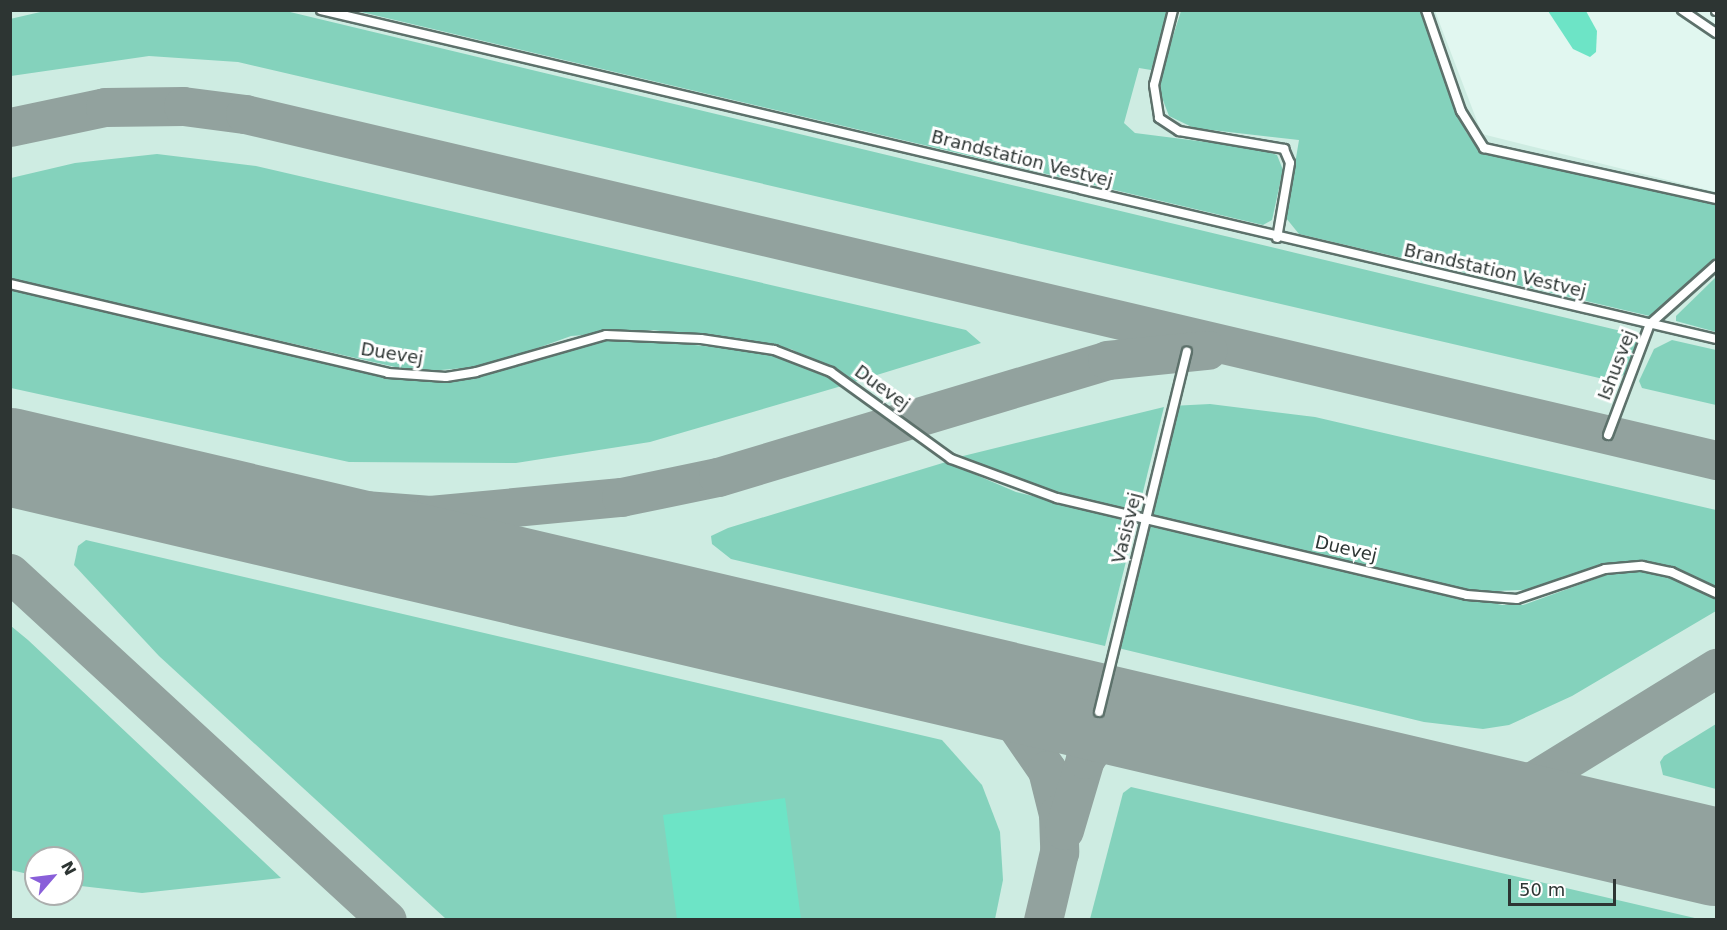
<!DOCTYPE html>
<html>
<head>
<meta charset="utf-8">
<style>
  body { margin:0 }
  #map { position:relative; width:1727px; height:930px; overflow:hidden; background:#e1f7f0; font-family:"DejaVu Sans",sans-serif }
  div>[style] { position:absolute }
  .built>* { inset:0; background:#ceece2 }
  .green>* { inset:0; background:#84d2bc }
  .water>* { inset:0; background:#6de4c6 }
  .taxiway>* { height:39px; margin:-19.5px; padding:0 19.5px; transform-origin:19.5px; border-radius:19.5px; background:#92a29e }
  .runway>* { height:98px; margin:-49px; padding:0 49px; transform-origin:49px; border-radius:49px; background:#92a29e }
  .roads { filter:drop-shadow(2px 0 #5d716b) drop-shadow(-2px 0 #5d716b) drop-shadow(0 2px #5d716b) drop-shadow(0 -2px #5d716b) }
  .service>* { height:8px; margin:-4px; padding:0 4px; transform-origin:4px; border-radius:4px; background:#fff }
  span { translate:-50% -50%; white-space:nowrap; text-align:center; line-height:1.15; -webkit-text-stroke:6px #fff; paint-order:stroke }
  .street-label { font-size:18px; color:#2d3533 }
  .frame { position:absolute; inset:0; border:12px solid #2d3533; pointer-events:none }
  .north { position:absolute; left:24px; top:846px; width:60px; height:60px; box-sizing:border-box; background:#fff; border:2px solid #abaead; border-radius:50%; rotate:62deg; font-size:16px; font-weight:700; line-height:24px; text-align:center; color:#2d3533 }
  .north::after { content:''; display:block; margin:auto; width:21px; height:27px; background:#895fd9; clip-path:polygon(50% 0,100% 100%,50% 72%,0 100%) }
  .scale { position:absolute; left:1508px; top:879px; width:108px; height:27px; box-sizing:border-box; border:3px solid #2d3533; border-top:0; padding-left:8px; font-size:18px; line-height:21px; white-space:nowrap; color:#2d3533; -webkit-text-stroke:4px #fff; paint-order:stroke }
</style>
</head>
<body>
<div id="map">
  <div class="built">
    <i style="clip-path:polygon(evenodd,10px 11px,1435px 11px,1482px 134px,1716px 192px,1716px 919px,11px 919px,10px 11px,36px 858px,72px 858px,72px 894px,36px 894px,36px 858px)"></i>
  </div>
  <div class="green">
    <i style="clip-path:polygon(49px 10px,290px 12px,1642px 336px,1627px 373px,1612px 381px,238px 62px,149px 56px,11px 76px,10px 19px)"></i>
    <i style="clip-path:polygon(357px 11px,1170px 11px,1151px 70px,1139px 68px,1124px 123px,1135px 133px,1261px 149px,1277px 155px,1283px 170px,1272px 220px,1263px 225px)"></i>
    <i style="clip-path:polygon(1181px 11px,1420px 11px,1466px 132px,1480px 150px,1716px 205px,1716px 259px,1654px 317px,1299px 234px,1286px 218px,1299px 140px,1194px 128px,1169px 116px,1161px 95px,1161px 74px)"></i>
    <i style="clip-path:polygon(157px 154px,256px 166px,966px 330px,981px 343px,854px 382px,791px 349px,653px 330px,571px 336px,488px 366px,417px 372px,11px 279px,11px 178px,75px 163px)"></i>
    <i style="clip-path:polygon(1716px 277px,1716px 332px,1676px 321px,1676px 316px)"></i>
    <i style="clip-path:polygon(11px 288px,388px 377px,443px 381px,601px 339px,639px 339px,769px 353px,845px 385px,650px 442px,516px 463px,349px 462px,11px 388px)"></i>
    <i style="clip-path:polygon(1672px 340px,1716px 350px,1716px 405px,1642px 388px,1639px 381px,1654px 349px)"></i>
    <i style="clip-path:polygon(1210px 404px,1315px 417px,1716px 510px,1716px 588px,1666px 566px,1635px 562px,1602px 566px,1542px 589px,1473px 592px,1145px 513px,1171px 406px)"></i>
    <i style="clip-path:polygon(1164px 407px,1138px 512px,1031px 486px,959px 457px)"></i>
    <i style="clip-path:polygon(946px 462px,1016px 492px,1136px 521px,1105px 646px,731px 559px,712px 544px,711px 536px,728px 528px)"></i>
    <i style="clip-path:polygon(1143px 525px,1502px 605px,1523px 605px,1620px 570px,1651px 570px,1716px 598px,1716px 611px,1572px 696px,1509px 725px,1483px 729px,1424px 722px,1114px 647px)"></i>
    <i style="clip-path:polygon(86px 540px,942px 740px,982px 785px,1000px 832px,1003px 880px,995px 919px,446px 919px,159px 656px,74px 565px,78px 546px)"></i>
    <i style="clip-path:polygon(11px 626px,28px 640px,281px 878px,142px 893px,72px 885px,72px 858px,36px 858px,36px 876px,11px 870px)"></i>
    <i style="clip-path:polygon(1716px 724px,1716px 789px,1663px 775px,1660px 762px,1664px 756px)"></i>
    <i style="clip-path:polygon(1131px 787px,1699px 919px,1090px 919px,1123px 793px)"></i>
  </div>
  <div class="water">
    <i style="clip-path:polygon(1548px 11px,1586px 11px,1597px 31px,1596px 52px,1590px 57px,1573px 49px)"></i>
    <i style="clip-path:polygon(785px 798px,801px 919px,677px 919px,663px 815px)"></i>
  </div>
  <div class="taxiway">
    <i style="left:10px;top:127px;width:97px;rotate:-11.9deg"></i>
    <i style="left:105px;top:107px;width:78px;rotate:-0.7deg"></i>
    <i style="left:183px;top:106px;width:63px;rotate:7.4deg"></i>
    <i style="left:245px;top:114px;width:1511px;rotate:13.24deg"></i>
    <i style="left:179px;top:496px;width:252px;rotate:4.3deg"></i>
    <i style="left:430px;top:515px;width:192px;rotate:-5.4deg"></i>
    <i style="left:621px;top:497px;width:99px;rotate:-11.7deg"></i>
    <i style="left:718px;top:477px;width:406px;rotate:-16.7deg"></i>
    <i style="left:1107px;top:360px;width:101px;rotate:-5.7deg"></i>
    <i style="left:10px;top:573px;width:512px;rotate:42.63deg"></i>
    <i style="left:946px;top:676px;width:77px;rotate:32.9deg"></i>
    <i style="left:1011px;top:718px;width:63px;rotate:55.3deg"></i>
    <i style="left:1047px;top:770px;width:45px;rotate:76deg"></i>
    <i style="left:1058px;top:814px;width:38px;rotate:88deg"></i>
    <i style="left:1059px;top:852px;width:70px;rotate:103.2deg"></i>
    <i style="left:1455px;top:795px;width:40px;rotate:-2.9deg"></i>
    <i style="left:1495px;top:793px;width:41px;rotate:-18.4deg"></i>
    <i style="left:1534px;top:780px;width:214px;rotate:-31.6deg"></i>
    <i style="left:1064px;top:830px;width:74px;rotate:-73.5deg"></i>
    <i style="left:1085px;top:759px;width:21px;rotate:-55deg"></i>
    <i style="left:1097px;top:742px;width:35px;rotate:-29deg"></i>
    <i style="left:1128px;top:725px;width:21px;rotate:-5deg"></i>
  </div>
  <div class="runway">
    <i style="left:10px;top:457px;width:1752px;rotate:13.2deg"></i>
  </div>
  <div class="roads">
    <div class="service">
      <i style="left:321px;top:10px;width:1433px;rotate:13.27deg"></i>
      <i style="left:1173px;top:10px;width:77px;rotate:104.2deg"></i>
      <i style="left:1154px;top:85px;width:33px;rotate:81deg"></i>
      <i style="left:1159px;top:118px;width:24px;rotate:33deg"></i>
      <i style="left:1179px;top:131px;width:107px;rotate:9.7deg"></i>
      <i style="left:1284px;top:149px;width:15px;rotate:67deg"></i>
      <i style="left:1290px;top:163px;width:76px;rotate:99.8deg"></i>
      <i style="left:1426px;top:10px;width:107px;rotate:70.9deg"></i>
      <i style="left:1461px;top:111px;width:44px;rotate:58.1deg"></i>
      <i style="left:1484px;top:148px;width:238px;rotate:12.4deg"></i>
      <i style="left:1682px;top:10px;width:41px;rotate:34.1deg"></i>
      <i style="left:1716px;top:10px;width:1px;rotate:90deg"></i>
      <i style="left:10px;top:284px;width:388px;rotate:13.2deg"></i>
      <i style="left:388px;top:373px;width:58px;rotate:3.9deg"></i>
      <i style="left:446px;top:377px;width:30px;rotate:-9deg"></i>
      <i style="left:476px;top:372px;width:135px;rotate:-15.9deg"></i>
      <i style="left:606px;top:335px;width:95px;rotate:2.4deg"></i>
      <i style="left:701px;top:339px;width:74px;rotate:8.6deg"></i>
      <i style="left:774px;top:350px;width:61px;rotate:21.1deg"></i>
      <i style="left:831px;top:372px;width:148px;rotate:35.9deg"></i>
      <i style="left:951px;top:459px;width:113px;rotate:20.2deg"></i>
      <i style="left:1057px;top:498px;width:421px;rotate:13.3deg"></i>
      <i style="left:1467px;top:595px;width:50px;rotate:4.6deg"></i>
      <i style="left:1517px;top:599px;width:93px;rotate:-18.8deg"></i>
      <i style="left:1605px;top:569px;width:37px;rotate:-5deg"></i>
      <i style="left:1642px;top:566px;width:30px;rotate:12deg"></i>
      <i style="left:1671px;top:572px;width:50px;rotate:25deg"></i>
      <i style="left:1608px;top:435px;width:119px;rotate:-69.3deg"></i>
      <i style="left:1650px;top:324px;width:89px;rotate:-41.8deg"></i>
      <i style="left:1099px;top:712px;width:371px;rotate:-76.3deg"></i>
    </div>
  </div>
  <div class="street-label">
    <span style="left:1022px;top:159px;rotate:14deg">Brandstation Vestvej</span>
    <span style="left:1495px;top:271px;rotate:13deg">Brandstation Vestvej</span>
    <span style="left:392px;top:354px;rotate:9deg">Duevej</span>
    <span style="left:1617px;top:365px;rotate:-69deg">Ishusvej</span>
    <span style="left:882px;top:388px;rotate:36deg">Duevej</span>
    <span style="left:1127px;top:528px;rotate:-76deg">Vasisvej</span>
    <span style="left:1346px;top:549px;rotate:13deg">Duevej</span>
  </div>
  <div class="frame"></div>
  <div class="north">N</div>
  <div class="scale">50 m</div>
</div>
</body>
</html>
